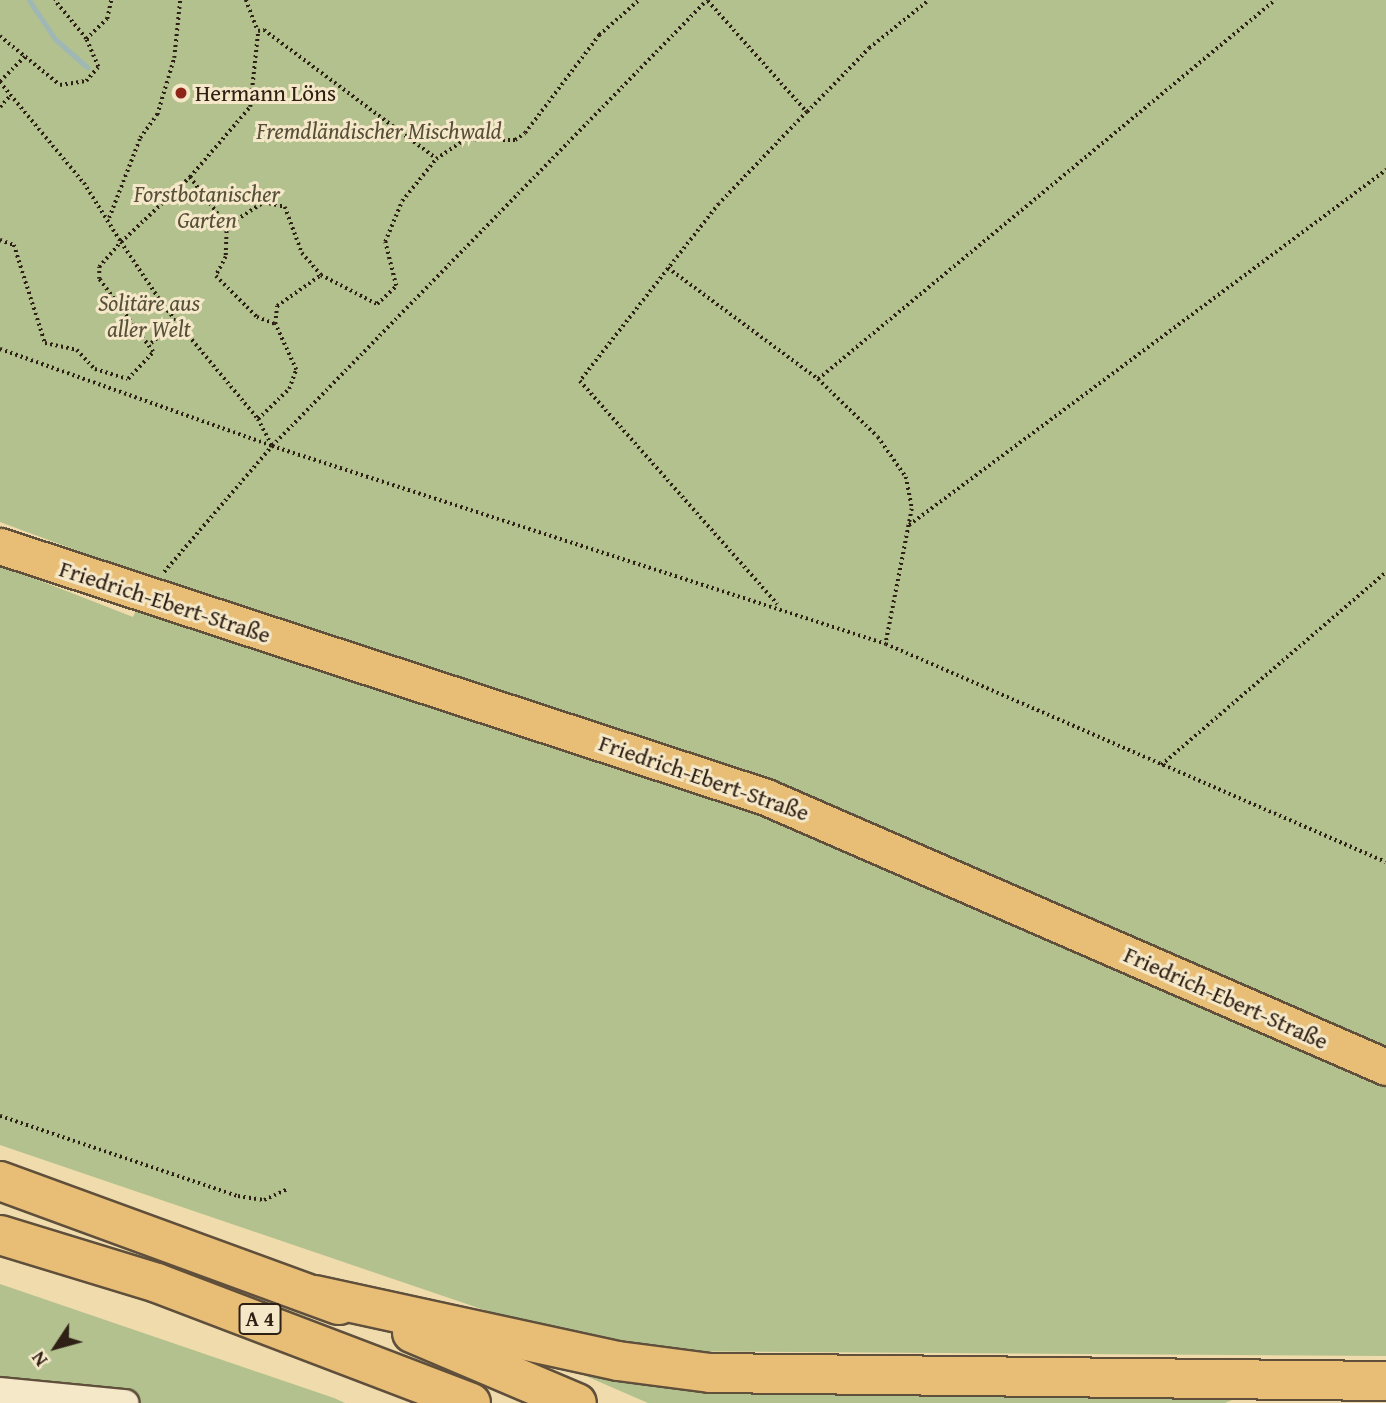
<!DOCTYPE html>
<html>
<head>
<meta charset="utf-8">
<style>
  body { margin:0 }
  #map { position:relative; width:1386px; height:1403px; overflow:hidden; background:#efdbab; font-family:"Gentium Book Plus",serif }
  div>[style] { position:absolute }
  .green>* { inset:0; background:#b2c18e }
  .stream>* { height:5px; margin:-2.5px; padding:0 2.5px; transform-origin:2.5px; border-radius:2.5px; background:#9fb8b5 }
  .path>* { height:3.5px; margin-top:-1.75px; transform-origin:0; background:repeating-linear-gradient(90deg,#2f2016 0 2px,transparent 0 5.5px) }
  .roads { filter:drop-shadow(2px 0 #5f4f3b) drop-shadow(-2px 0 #5f4f3b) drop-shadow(0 2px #5f4f3b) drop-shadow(0 -2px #5f4f3b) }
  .minor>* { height:26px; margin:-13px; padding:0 13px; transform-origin:13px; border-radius:13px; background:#f5e8c8 }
  .major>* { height:35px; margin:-17.5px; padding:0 17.5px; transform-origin:17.5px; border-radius:17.5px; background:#e8be76 }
  .highway>* { height:38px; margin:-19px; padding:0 19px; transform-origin:19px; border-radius:19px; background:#e8be76 }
  .dots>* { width:19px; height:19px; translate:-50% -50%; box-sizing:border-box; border:4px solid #f5e8c8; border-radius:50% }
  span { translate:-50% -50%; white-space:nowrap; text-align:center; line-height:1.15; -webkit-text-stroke:6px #f5e8c8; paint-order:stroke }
  .shield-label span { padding:2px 5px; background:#f5e8c8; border:2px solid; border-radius:5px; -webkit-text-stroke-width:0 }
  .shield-label { font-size:21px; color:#2f2016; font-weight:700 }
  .poi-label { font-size:23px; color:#2f2016 }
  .left { translate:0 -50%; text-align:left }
  .park-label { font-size:23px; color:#56503a; font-style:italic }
  .street-label { font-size:23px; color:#2f2016 }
  .north { position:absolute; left:21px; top:1312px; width:70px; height:70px; -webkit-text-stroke:5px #f5e8c8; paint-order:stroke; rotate:234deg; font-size:19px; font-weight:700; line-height:28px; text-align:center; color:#2f2016 }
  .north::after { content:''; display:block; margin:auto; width:24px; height:32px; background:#2f2016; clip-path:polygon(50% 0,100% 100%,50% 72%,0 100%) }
</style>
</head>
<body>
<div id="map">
  <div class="green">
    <i style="clip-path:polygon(0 0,1386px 0,1386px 1356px,662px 1351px,499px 1315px,0 1145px,0 565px,133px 617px,151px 578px,0 522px)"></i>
    <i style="clip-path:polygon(0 1284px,334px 1398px,345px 1403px,0 1403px)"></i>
    <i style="clip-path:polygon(572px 1370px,780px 1390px,1248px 1393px,1225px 1403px,648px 1403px)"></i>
  </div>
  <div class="stream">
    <i style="left:29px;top:0;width:47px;rotate:56.3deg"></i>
    <i style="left:55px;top:39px;width:43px;rotate:41.2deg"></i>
  </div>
  <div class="path">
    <i style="left:246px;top:0;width:33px;rotate:69deg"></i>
    <i style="left:708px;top:1px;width:149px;rotate:48.3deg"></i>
    <i style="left:807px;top:112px;width:127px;rotate:133.7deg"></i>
    <i style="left:719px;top:204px;width:225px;rotate:128.1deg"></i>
    <i style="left:580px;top:381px;width:298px;rotate:48.5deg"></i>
    <i style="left:0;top:36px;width:77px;rotate:39.2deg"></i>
    <i style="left:60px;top:85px;width:26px;rotate:-9deg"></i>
    <i style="left:86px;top:81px;width:18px;rotate:-49deg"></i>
    <i style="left:98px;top:67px;width:30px;rotate:-113deg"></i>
    <i style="left:86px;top:39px;width:50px;rotate:-129.4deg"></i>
    <i style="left:86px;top:39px;width:29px;rotate:-44deg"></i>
    <i style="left:107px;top:19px;width:19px;rotate:-78deg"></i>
    <i style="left:25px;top:57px;width:35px;rotate:135deg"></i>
    <i style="left:0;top:82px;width:131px;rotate:50.3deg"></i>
    <i style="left:84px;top:183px;width:70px;rotate:57.9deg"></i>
    <i style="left:121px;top:242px;width:95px;rotate:-43.3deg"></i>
    <i style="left:190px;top:177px;width:61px;rotate:52.9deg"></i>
    <i style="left:227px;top:226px;width:44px;rotate:-33deg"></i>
    <i style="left:264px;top:202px;width:22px;rotate:13deg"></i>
    <i style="left:285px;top:207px;width:49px;rotate:69.7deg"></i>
    <i style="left:302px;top:253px;width:29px;rotate:49deg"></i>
    <i style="left:321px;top:275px;width:63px;rotate:27.4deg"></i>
    <i style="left:377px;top:304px;width:26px;rotate:-43deg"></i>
    <i style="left:396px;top:286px;width:45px;rotate:-104deg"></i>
    <i style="left:385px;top:242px;width:44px;rotate:-67.5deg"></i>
    <i style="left:402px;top:201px;width:54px;rotate:-51deg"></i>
    <i style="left:436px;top:159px;width:34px;rotate:-34deg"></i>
    <i style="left:464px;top:140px;width:51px"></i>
    <i style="left:515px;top:140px;width:12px;rotate:-35deg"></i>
    <i style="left:525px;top:133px;width:123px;rotate:-52.9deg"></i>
    <i style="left:599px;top:35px;width:53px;rotate:-41.2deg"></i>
    <i style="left:0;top:107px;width:13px;rotate:-48deg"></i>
    <i style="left:807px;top:112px;width:89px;rotate:-45.9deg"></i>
    <i style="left:869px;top:48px;width:77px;rotate:-38.7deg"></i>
    <i style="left:190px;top:177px;width:92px;rotate:-49.4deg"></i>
    <i style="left:250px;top:107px;width:76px;rotate:-84deg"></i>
    <i style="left:258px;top:31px;width:6px;rotate:-9deg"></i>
    <i style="left:264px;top:30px;width:214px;rotate:36.7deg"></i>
    <i style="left:109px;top:218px;width:86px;rotate:-68.8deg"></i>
    <i style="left:140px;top:138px;width:29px;rotate:-54deg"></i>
    <i style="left:157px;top:115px;width:59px;rotate:-73.4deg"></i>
    <i style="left:174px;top:58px;width:58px;rotate:-84.1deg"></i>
    <i style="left:227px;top:226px;width:31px;rotate:92deg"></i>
    <i style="left:226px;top:257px;width:21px;rotate:118deg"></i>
    <i style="left:216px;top:276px;width:58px;rotate:45deg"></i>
    <i style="left:257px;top:317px;width:19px;rotate:21deg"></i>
    <i style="left:0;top:240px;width:15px;rotate:20deg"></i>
    <i style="left:14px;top:245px;width:103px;rotate:72.4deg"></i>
    <i style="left:45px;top:343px;width:33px;rotate:12deg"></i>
    <i style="left:77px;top:350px;width:26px;rotate:47deg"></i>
    <i style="left:95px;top:369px;width:34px;rotate:17deg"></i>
    <i style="left:128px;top:379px;width:37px;rotate:-47deg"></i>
    <i style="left:153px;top:352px;width:91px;rotate:-126.5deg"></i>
    <i style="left:99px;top:279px;width:12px;rotate:-90deg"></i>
    <i style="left:99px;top:267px;width:33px;rotate:-49deg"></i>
    <i style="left:121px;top:242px;width:77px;rotate:56.1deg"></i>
    <i style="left:164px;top:306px;width:147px;rotate:50.2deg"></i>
    <i style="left:258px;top:419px;width:43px;rotate:-44.1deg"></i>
    <i style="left:289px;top:389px;width:20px;rotate:-70deg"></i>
    <i style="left:296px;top:370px;width:51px;rotate:-114.5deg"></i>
    <i style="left:275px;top:324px;width:18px;rotate:-84deg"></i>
    <i style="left:277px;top:306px;width:54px;rotate:-35.2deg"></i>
    <i style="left:668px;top:268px;width:187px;rotate:36.5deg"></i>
    <i style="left:818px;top:379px;width:83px;rotate:44deg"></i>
    <i style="left:878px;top:437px;width:49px;rotate:55deg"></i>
    <i style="left:906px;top:477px;width:33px;rotate:79deg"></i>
    <i style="left:912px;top:509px;width:136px;rotate:101deg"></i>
    <i style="left:151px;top:343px;width:33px;rotate:-39deg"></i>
    <i style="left:0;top:349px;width:289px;rotate:19.6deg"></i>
    <i style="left:272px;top:446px;width:645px;rotate:17.87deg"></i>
    <i style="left:886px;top:644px;width:545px;rotate:23.56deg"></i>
    <i style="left:818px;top:379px;width:594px;rotate:-39.67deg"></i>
    <i style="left:258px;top:419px;width:30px;rotate:62deg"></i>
    <i style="left:909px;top:525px;width:595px;rotate:-36.66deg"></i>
    <i style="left:164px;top:572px;width:166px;rotate:-49.4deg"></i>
    <i style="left:272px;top:446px;width:623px;rotate:-45.72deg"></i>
    <i style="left:1161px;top:765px;width:296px;rotate:-40.6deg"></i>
    <i style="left:0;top:1116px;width:251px;rotate:18.6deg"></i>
    <i style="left:238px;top:1196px;width:26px;rotate:9deg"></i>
    <i style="left:264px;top:1200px;width:26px;rotate:-25deg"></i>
  </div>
  <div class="roads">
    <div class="minor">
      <i style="left:0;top:1391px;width:126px;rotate:5.5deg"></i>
    </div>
    <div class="major">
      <i style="left:0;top:546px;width:806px;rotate:18.14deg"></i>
      <i style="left:766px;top:797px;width:676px;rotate:23.53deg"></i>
    </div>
    <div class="highway">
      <i style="left:0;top:1181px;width:361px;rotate:20.1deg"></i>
      <i style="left:0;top:1235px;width:164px;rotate:17deg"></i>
      <i style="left:157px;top:1283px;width:336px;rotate:20.9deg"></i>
      <i style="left:315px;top:1295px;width:310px;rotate:12.3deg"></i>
      <i style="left:618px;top:1361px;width:93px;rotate:7.4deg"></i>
      <i style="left:710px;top:1373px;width:676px;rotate:0.68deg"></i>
      <i style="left:412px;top:1333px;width:179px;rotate:23deg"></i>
    </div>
  </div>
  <div class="dots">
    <i style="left:181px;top:93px;background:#8f2418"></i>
  </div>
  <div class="shield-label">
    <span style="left:260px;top:1319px">A 4</span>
  </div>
  <div class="poi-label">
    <span class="left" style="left:195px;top:93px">Hermann Löns</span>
  </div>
  <div class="park-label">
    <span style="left:379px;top:131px">Fremdländischer Mischwald</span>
    <span style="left:207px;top:207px">Forstbotanischer<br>Garten</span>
    <span style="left:149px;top:316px">Solitäre aus<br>aller Welt</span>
  </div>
  <div class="street-label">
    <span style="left:165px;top:602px;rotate:18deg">Friedrich-Ebert-Straße</span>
    <span style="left:704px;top:778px;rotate:19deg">Friedrich-Ebert-Straße</span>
    <span style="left:1226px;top:998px;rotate:24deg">Friedrich-Ebert-Straße</span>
  </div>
  <div class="north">N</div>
</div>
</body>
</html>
